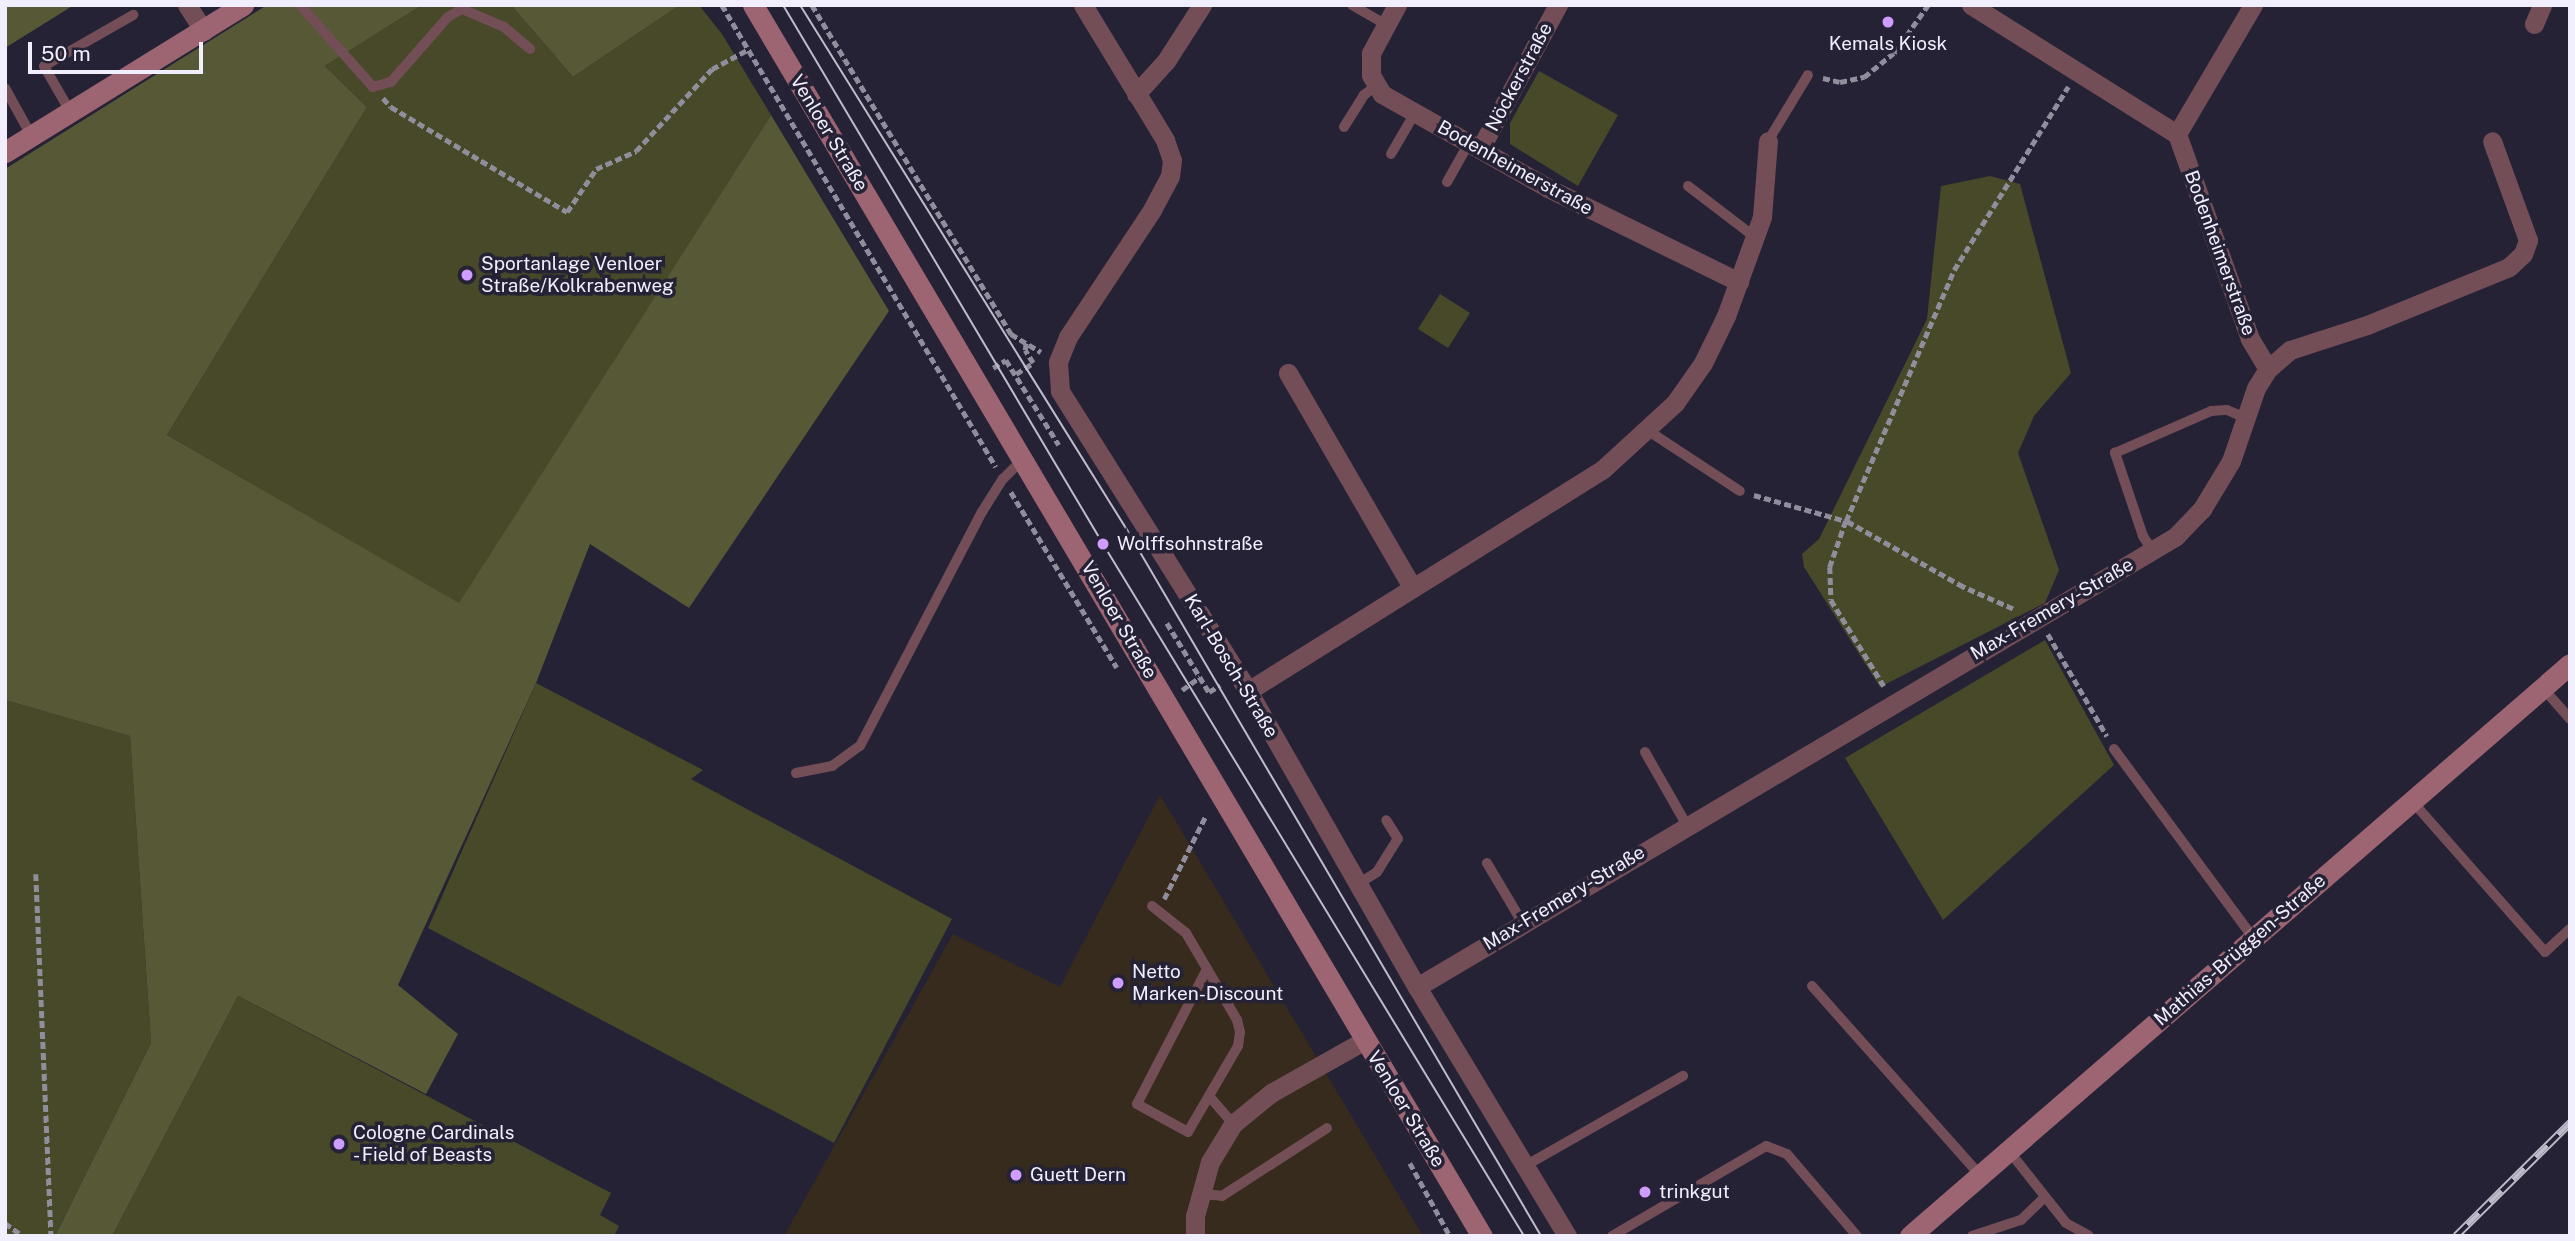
<!DOCTYPE html>
<html>
<head>
<meta charset="utf-8">
<style>
  body { margin:0 }
  #map { position:relative; width:2575px; height:1241px; overflow:hidden; background:#262236; font-family:"Public Sans",sans-serif }
  div>[style] { position:absolute }
  .commercial>* { inset:0; background:#362b1c }
  .green>* { inset:0; background:#474928 }
  .forest>* { inset:0; background:#565836 }
  .path>* { height:4.5px; margin-top:-2.25px; transform-origin:0; background:repeating-linear-gradient(90deg,#908d9d 0 7px,transparent 0 10.5px) }
  .lane>* { height:10px; margin:-5px; padding:0 5px; transform-origin:5px; border-radius:5px; background:#734e57 }
  .street>* { height:19px; margin:-9.5px; padding:0 9.5px; transform-origin:9.5px; border-radius:9.5px; background:#734e57 }
  .secondary>* { height:21px; margin:-10.5px; padding:0 10.5px; transform-origin:10.5px; border-radius:10.5px; background:#9d6472 }
  .tram>* { height:2px; margin:-1px; padding:0 1px; transform-origin:1px; border-radius:1px; background:#bebccb }
  .rail>* { height:8px; margin-top:-4px; transform-origin:0; background:repeating-linear-gradient(90deg,#262236 0 16px,#bebccb 0 32px); box-sizing:border-box; border-block:2px solid #bebccb }
  .dots>* { width:19px; height:19px; translate:-50% -50%; box-sizing:border-box; border:4px solid #262236; border-radius:50% }
  span { translate:-50% -50%; white-space:nowrap; text-align:center; line-height:1.15; -webkit-text-stroke:7px #262236; paint-order:stroke }
  .poi-label { font-size:19px; color:#f1effd }
  .left { translate:0 -50%; text-align:left }
  .street-label { font-size:19px; color:#f1effd }
  .frame { position:absolute; inset:0; border:7px solid #f1effd; pointer-events:none }
  .scale { position:absolute; left:28px; top:42px; width:175px; height:32px; box-sizing:border-box; border:4px solid #f1effd; border-top:0; padding-left:9px; font-size:21px; line-height:24px; white-space:nowrap; color:#f1effd; -webkit-text-stroke:5px #262236; paint-order:stroke }
</style>
</head>
<body>
<div id="map">
  <div class="commercial">
    <i style="clip-path:polygon(1160px 795px,1423px 1236px,784px 1236px,953px 934px,1060px 987px)"></i>
  </div>
  <div class="green">
    <i style="clip-path:polygon(422px 5px,511px 5px,573px 77px,680px 5px,699px 5px,722px 34px,771px 115px,459px 604px,167px 435px,367px 107px,325px 66px)"></i>
    <i style="clip-path:polygon(1539px 71px,1618px 115px,1578px 186px,1510px 144px,1510px 123px)"></i>
    <i style="clip-path:polygon(1990px 176px,2020px 184px,2071px 373px,2034px 416px,2018px 453px,2059px 570px,2045px 603px,1880px 687px,1804px 567px,1802px 554px,1819px 539px,1927px 319px,1941px 186px)"></i>
    <i style="clip-path:polygon(1440px 294px,1470px 313px,1448px 348px,1418px 329px)"></i>
    <i style="clip-path:polygon(2045px 640px,2114px 765px,1943px 920px,1845px 758px)"></i>
    <i style="clip-path:polygon(536px 683px,703px 770px,691px 779px,952px 919px,834px 1143px,428px 928px)"></i>
    <i style="clip-path:polygon(5px 700px,130px 736px,151px 1043px,55px 1236px,5px 1236px)"></i>
    <i style="clip-path:polygon(238px 996px,611px 1193px,600px 1215px,619px 1226px,614px 1236px,112px 1236px)"></i>
  </div>
  <div class="forest">
    <i style="clip-path:polygon(5px 5px,74px 5px,5px 48px)"></i>
    <i style="clip-path:polygon(267px 5px,422px 5px,325px 66px,367px 107px,167px 435px,459px 603px,771px 115px,889px 311px,689px 608px,590px 544px,536px 683px,398px 985px,458px 1034px,426px 1094px,238px 996px,112px 1236px,55px 1236px,151px 1043px,130px 736px,5px 700px,5px 169px)"></i>
    <i style="clip-path:polygon(511px 5px,680px 5px,573px 77px)"></i>
  </div>
  <div class="path">
    <i style="left:722px;top:5px;width:537px;rotate:59.33deg"></i>
    <i style="left:812px;top:5px;width:385px;rotate:58.8deg"></i>
    <i style="left:1011px;top:334px;width:35px;rotate:31deg"></i>
    <i style="left:1823px;top:78px;width:17px;rotate:13deg"></i>
    <i style="left:1840px;top:82px;width:25px;rotate:-12deg"></i>
    <i style="left:1864px;top:77px;width:38px;rotate:-39deg"></i>
    <i style="left:1894px;top:53px;width:59px;rotate:-54.7deg"></i>
    <i style="left:383px;top:98px;width:12px;rotate:48deg"></i>
    <i style="left:391px;top:107px;width:205px;rotate:30.8deg"></i>
    <i style="left:567px;top:212px;width:52px;rotate:-56deg"></i>
    <i style="left:596px;top:169px;width:44px;rotate:-24.2deg"></i>
    <i style="left:636px;top:151px;width:112px;rotate:-47.2deg"></i>
    <i style="left:712px;top:69px;width:42px;rotate:-28.4deg"></i>
    <i style="left:993px;top:368px;width:15px;rotate:-32deg"></i>
    <i style="left:1006px;top:360px;width:100px;rotate:58.1deg"></i>
    <i style="left:1016px;top:374px;width:20px;rotate:-33deg"></i>
    <i style="left:1033px;top:363px;width:15px;rotate:-122deg"></i>
    <i style="left:1025px;top:350px;width:7px;rotate:-82deg"></i>
    <i style="left:1011px;top:492px;width:205px;rotate:58.9deg"></i>
    <i style="left:1754px;top:495px;width:96px;rotate:15.8deg"></i>
    <i style="left:1846px;top:521px;width:49px;rotate:109.2deg"></i>
    <i style="left:1830px;top:567px;width:33px;rotate:88deg"></i>
    <i style="left:1831px;top:600px;width:101px;rotate:58.4deg"></i>
    <i style="left:2013px;top:609px;width:55px;rotate:-156.3deg"></i>
    <i style="left:1963px;top:587px;width:134px;rotate:-150.6deg"></i>
    <i style="left:1846px;top:521px;width:273px;rotate:-66.7deg"></i>
    <i style="left:1954px;top:270px;width:216px;rotate:-58.1deg"></i>
    <i style="left:1167px;top:623px;width:81px;rotate:58.7deg"></i>
    <i style="left:1209px;top:692px;width:13px;rotate:-32deg"></i>
    <i style="left:2048px;top:634px;width:118px;rotate:60deg"></i>
    <i style="left:1182px;top:690px;width:22px;rotate:-36deg"></i>
    <i style="left:36px;top:874px;width:362px;rotate:87.6deg"></i>
    <i style="left:1164px;top:899px;width:94px;rotate:-63.4deg"></i>
    <i style="left:1410px;top:1163px;width:83px;rotate:61.3deg"></i>
    <i style="left:5px;top:1223px;width:22px;rotate:36deg"></i>
  </div>
  <div class="lane">
    <i style="left:300px;top:5px;width:110px;rotate:48.3deg"></i>
    <i style="left:373px;top:87px;width:19px;rotate:-16deg"></i>
    <i style="left:391px;top:82px;width:86px;rotate:-48.8deg"></i>
    <i style="left:448px;top:17px;width:16px;rotate:-30deg"></i>
    <i style="left:462px;top:9px;width:46px;rotate:23.2deg"></i>
    <i style="left:504px;top:27px;width:34px;rotate:40deg"></i>
    <i style="left:1352px;top:5px;width:39px;rotate:30deg"></i>
    <i style="left:5px;top:88px;width:56px;rotate:61.1deg"></i>
    <i style="left:71px;top:113px;width:54px;rotate:-119.9deg"></i>
    <i style="left:44px;top:66px;width:103px;rotate:-29.8deg"></i>
    <i style="left:1344px;top:127px;width:38px;rotate:-58deg"></i>
    <i style="left:1364px;top:95px;width:16px;rotate:-38deg"></i>
    <i style="left:1768px;top:141px;width:77px;rotate:-58.8deg"></i>
    <i style="left:1391px;top:154px;width:48px;rotate:-59.7deg"></i>
    <i style="left:1447px;top:182px;width:45px;rotate:-60.6deg"></i>
    <i style="left:1688px;top:186px;width:84px;rotate:37.3deg"></i>
    <i style="left:1647px;top:430px;width:111px;rotate:33.3deg"></i>
    <i style="left:2152px;top:550px;width:17px;rotate:-123deg"></i>
    <i style="left:2143px;top:536px;width:88px;rotate:-108.6deg"></i>
    <i style="left:2115px;top:453px;width:105px;rotate:-23.6deg"></i>
    <i style="left:2211px;top:411px;width:16px;rotate:-4deg"></i>
    <i style="left:2227px;top:410px;width:21px;rotate:23deg"></i>
    <i style="left:2543px;top:688px;width:41px;rotate:48.9deg"></i>
    <i style="left:2114px;top:749px;width:236px;rotate:53.6deg"></i>
    <i style="left:1645px;top:752px;width:83px;rotate:60.3deg"></i>
    <i style="left:796px;top:773px;width:37px;rotate:-11deg"></i>
    <i style="left:832px;top:766px;width:34px;rotate:-36deg"></i>
    <i style="left:860px;top:746px;width:264px;rotate:-62.5deg"></i>
    <i style="left:982px;top:512px;width:39px;rotate:-58deg"></i>
    <i style="left:1003px;top:479px;width:28px;rotate:-45deg"></i>
    <i style="left:2412px;top:801px;width:201px;rotate:48.6deg"></i>
    <i style="left:2545px;top:952px;width:34px;rotate:-43deg"></i>
    <i style="left:1487px;top:863px;width:69px;rotate:59.3deg"></i>
    <i style="left:1358px;top:884px;width:22px;rotate:-32deg"></i>
    <i style="left:1377px;top:872px;width:39px;rotate:-58deg"></i>
    <i style="left:1398px;top:839px;width:22px;rotate:-122deg"></i>
    <i style="left:1152px;top:906px;width:43px;rotate:38.5deg"></i>
    <i style="left:1186px;top:933px;width:101px;rotate:59.6deg"></i>
    <i style="left:1237px;top:1020px;width:12px;rotate:76deg"></i>
    <i style="left:1240px;top:1032px;width:14px;rotate:98deg"></i>
    <i style="left:1238px;top:1046px;width:99px;rotate:120.2deg"></i>
    <i style="left:1188px;top:1132px;width:58px;rotate:-151.2deg"></i>
    <i style="left:1137px;top:1104px;width:152px;rotate:-62.6deg"></i>
    <i style="left:1812px;top:986px;width:253px;rotate:48.4deg"></i>
    <i style="left:1209px;top:1096px;width:37px;rotate:49deg"></i>
    <i style="left:2009px;top:1151px;width:92px;rotate:51.6deg"></i>
    <i style="left:2066px;top:1223px;width:26px;rotate:29deg"></i>
    <i style="left:1525px;top:1166px;width:182px;rotate:-29.7deg"></i>
    <i style="left:1201px;top:1194px;width:21px;rotate:5deg"></i>
    <i style="left:1222px;top:1196px;width:125px;rotate:-32.9deg"></i>
    <i style="left:1612px;top:1236px;width:178px;rotate:-30.3deg"></i>
    <i style="left:1766px;top:1146px;width:22px;rotate:21deg"></i>
    <i style="left:1787px;top:1154px;width:108px;rotate:49.5deg"></i>
    <i style="left:1972px;top:1236px;width:52px;rotate:-18.1deg"></i>
    <i style="left:2021px;top:1220px;width:33px;rotate:-44deg"></i>
  </div>
  <div class="street">
    <i style="left:187px;top:5px;width:31px;rotate:57deg"></i>
    <i style="left:1083px;top:5px;width:158px;rotate:58.7deg"></i>
    <i style="left:1165px;top:140px;width:21px;rotate:71deg"></i>
    <i style="left:1172px;top:160px;width:16px;rotate:97deg"></i>
    <i style="left:1170px;top:176px;width:38px;rotate:118deg"></i>
    <i style="left:1152px;top:210px;width:152px;rotate:123.5deg"></i>
    <i style="left:1068px;top:337px;width:27px;rotate:112deg"></i>
    <i style="left:1058px;top:362px;width:29px;rotate:86deg"></i>
    <i style="left:1060px;top:391px;width:354px;rotate:57.9deg"></i>
    <i style="left:1248px;top:691px;width:341px;rotate:60.3deg"></i>
    <i style="left:1417px;top:987px;width:291px;rotate:58.9deg"></i>
    <i style="left:1397px;top:5px;width:55px;rotate:118.4deg"></i>
    <i style="left:1371px;top:53px;width:22px;rotate:90deg"></i>
    <i style="left:1371px;top:75px;width:22px;rotate:60deg"></i>
    <i style="left:1382px;top:94px;width:191px;rotate:29.5deg"></i>
    <i style="left:1548px;top:188px;width:213px;rotate:26.2deg"></i>
    <i style="left:1971px;top:5px;width:243px;rotate:32.1deg"></i>
    <i style="left:2177px;top:134px;width:218px;rotate:70.4deg"></i>
    <i style="left:2250px;top:339px;width:35px;rotate:59deg"></i>
    <i style="left:2534px;top:24px;width:21px;rotate:-67deg"></i>
    <i style="left:1136px;top:94px;width:45px;rotate:-47.7deg"></i>
    <i style="left:1166px;top:61px;width:67px;rotate:-57.3deg"></i>
    <i style="left:2177px;top:134px;width:150px;rotate:-59.5deg"></i>
    <i style="left:1480px;top:149px;width:164px;rotate:-61.6deg"></i>
    <i style="left:1288px;top:373px;width:247px;rotate:59.9deg"></i>
    <i style="left:1248px;top:691px;width:417px;rotate:-32deg"></i>
    <i style="left:1602px;top:470px;width:99px;rotate:-42.5deg"></i>
    <i style="left:1675px;top:403px;width:49px;rotate:-55deg"></i>
    <i style="left:1703px;top:363px;width:52px;rotate:-63.9deg"></i>
    <i style="left:1726px;top:316px;width:105px;rotate:-70deg"></i>
    <i style="left:1762px;top:217px;width:76px;rotate:-85.5deg"></i>
    <i style="left:1417px;top:987px;width:882px;rotate:-30.7deg"></i>
    <i style="left:2175px;top:537px;width:39px;rotate:-46deg"></i>
    <i style="left:2202px;top:509px;width:56px;rotate:-58.9deg"></i>
    <i style="left:2231px;top:461px;width:77px;rotate:-71.1deg"></i>
    <i style="left:2256px;top:388px;width:22px;rotate:-58deg"></i>
    <i style="left:2268px;top:369px;width:29px;rotate:-41deg"></i>
    <i style="left:2290px;top:350px;width:81px;rotate:-18deg"></i>
    <i style="left:2367px;top:325px;width:153px;rotate:-22.2deg"></i>
    <i style="left:2509px;top:267px;width:19px;rotate:-43deg"></i>
    <i style="left:2523px;top:254px;width:15px;rotate:-70deg"></i>
    <i style="left:2528px;top:240px;width:105px;rotate:-110deg"></i>
    <i style="left:1195px;top:1236px;width:20px;rotate:-90deg"></i>
    <i style="left:1195px;top:1216px;width:56px;rotate:-74.5deg"></i>
    <i style="left:1210px;top:1162px;width:44px;rotate:-58.8deg"></i>
    <i style="left:1233px;top:1124px;width:49px;rotate:-39.2deg"></i>
    <i style="left:1271px;top:1093px;width:108px;rotate:-29.4deg"></i>
  </div>
  <div class="secondary">
    <i style="left:753px;top:5px;width:1431px;rotate:59.37deg"></i>
    <i style="left:5px;top:152px;width:280px;rotate:-31.7deg"></i>
    <i style="left:1910px;top:1236px;width:873px;rotate:-40.91deg"></i>
  </div>
  <div class="tram">
    <i style="left:783px;top:5px;width:627px;rotate:59.3deg"></i>
    <i style="left:1103px;top:544px;width:810px;rotate:58.68deg"></i>
    <i style="left:800px;top:5px;width:619px;rotate:58.08deg"></i>
    <i style="left:1127px;top:530px;width:818px;rotate:59.61deg"></i>
  </div>
  <div class="rail">
    <i style="left:2456px;top:1236px;width:161px;rotate:-44.7deg"></i>
  </div>
  <div class="dots">
    <i style="left:1888px;top:22px;background:#d09dff"></i>
    <i style="left:467px;top:275px;background:#d09dff"></i>
    <i style="left:1103px;top:544px;background:#d09dff"></i>
    <i style="left:1118px;top:983px;background:#d09dff"></i>
    <i style="left:339px;top:1144px;background:#d09dff"></i>
    <i style="left:1016px;top:1175px;background:#d09dff"></i>
    <i style="left:1645px;top:1192px;background:#d09dff"></i>
  </div>
  <div class="poi-label">
    <span style="left:1888px;top:44px">Kemals Kiosk</span>
    <span class="left" style="left:481px;top:275px">Sportanlage Venloer<br>Straße/Kolkrabenweg</span>
    <span class="left" style="left:1117px;top:544px">Wolffsohnstraße</span>
    <span class="left" style="left:1132px;top:983px">Netto<br>Marken-Discount</span>
    <span class="left" style="left:353px;top:1144px">Cologne Cardinals<br>- Field of Beasts</span>
    <span class="left" style="left:1030px;top:1175px">Guett Dern</span>
    <span class="left" style="left:1659px;top:1192px">trinkgut</span>
  </div>
  <div class="street-label">
    <span style="left:1519px;top:77px;rotate:-62deg">Nöckerstraße</span>
    <span style="left:829px;top:133px;rotate:59deg">Venloer Straße</span>
    <span style="left:1515px;top:168px;rotate:29deg">Bodenheimerstraße</span>
    <span style="left:2220px;top:253px;rotate:70deg">Bodenheimerstraße</span>
    <span style="left:2052px;top:609px;rotate:-30deg">Max-Fremery-Straße</span>
    <span style="left:1119px;top:620px;rotate:60deg">Venloer Straße</span>
    <span style="left:1231px;top:666px;rotate:59deg">Karl-Bosch-Straße</span>
    <span style="left:1564px;top:898px;rotate:-31deg">Max-Fremery-Straße</span>
    <span style="left:2240px;top:950px;rotate:-41deg">Mathias-Brüggen-Straße</span>
    <span style="left:1406px;top:1109px;rotate:59deg">Venloer Straße</span>
  </div>
  <div class="frame"></div>
  <div class="scale">50 m</div>
</div>
</body>
</html>
